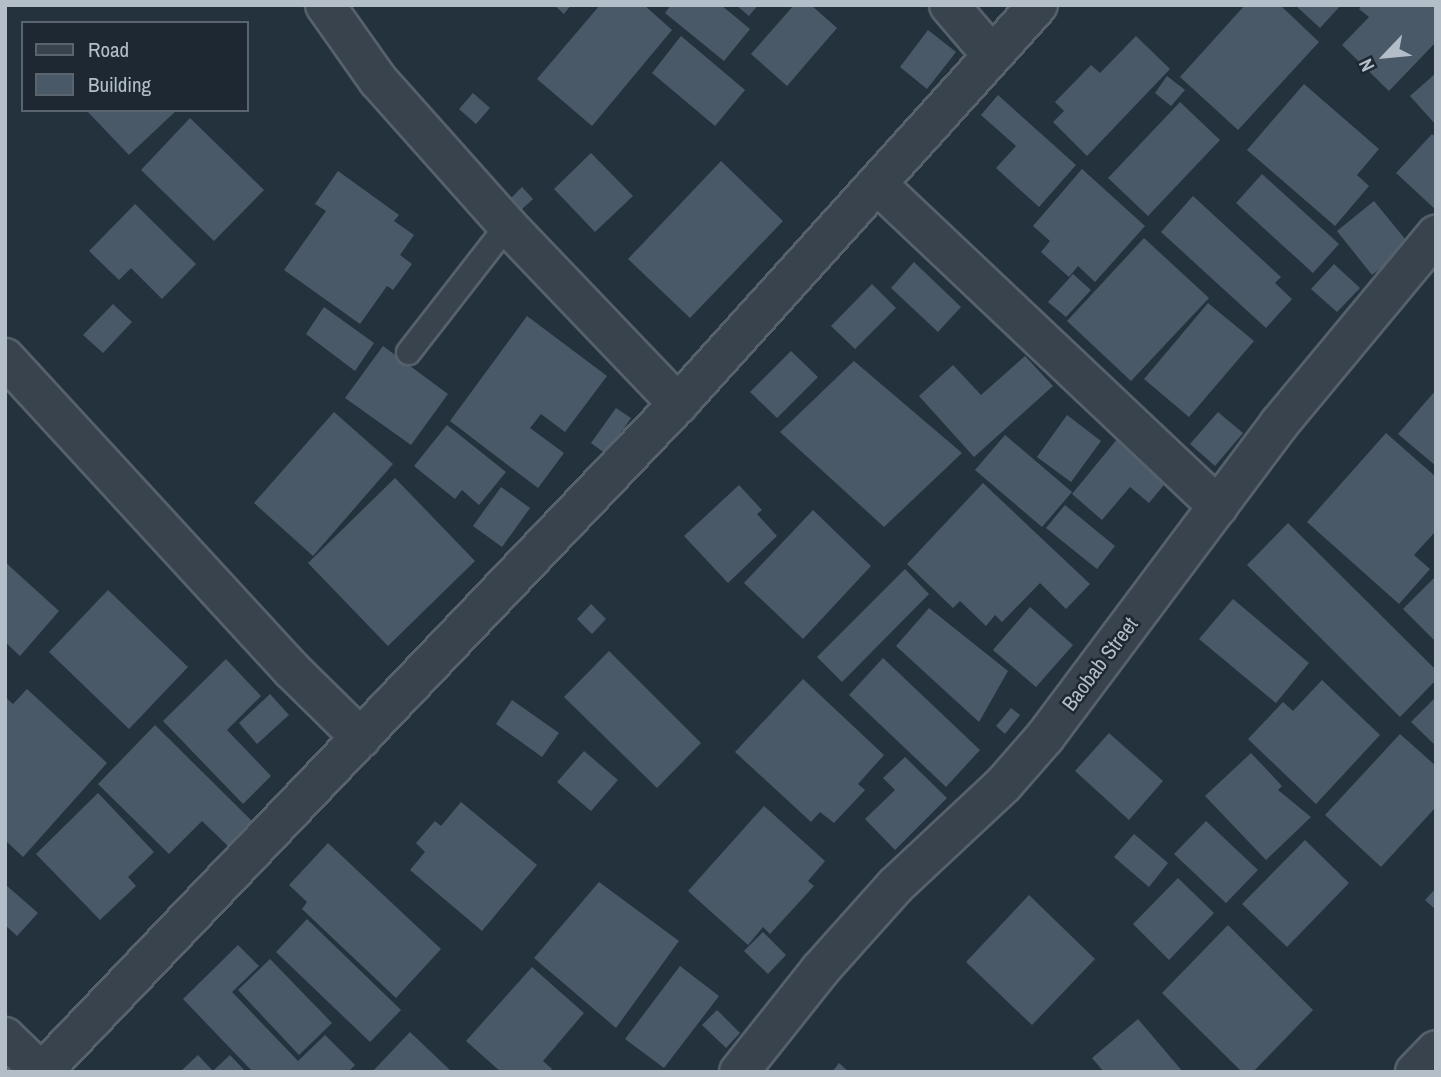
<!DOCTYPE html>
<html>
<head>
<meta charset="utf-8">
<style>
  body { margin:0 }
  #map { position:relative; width:1441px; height:1077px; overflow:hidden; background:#24323e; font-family:"Archivo Narrow",sans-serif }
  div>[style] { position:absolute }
  .building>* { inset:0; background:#4a5967 }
  .roads { filter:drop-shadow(2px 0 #56616c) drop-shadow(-2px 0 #56616c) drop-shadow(0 2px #56616c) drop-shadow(0 -2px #56616c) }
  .lane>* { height:23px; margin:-11.5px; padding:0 11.5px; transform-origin:11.5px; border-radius:11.5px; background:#38434e }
  .street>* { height:38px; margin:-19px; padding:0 19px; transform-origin:19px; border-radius:19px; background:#38434e }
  span { translate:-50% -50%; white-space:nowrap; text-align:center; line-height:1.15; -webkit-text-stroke:5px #1d2833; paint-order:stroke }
  .street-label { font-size:21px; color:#b4bec9 }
  .frame { position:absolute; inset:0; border:7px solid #b4bec9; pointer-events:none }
  .legend { position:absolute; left:21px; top:21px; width:228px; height:91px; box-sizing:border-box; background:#1d2833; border:2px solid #59646f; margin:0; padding:9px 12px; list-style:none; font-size:21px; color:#b4bec9 }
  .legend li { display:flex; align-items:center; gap:14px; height:35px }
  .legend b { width:35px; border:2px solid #59646f }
  .north { position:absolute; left:1350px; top:21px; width:70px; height:70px; -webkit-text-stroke:5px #1d2833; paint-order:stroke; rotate:244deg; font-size:19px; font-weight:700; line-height:28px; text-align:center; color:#b4bec9 }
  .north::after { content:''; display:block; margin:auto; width:24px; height:32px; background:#b4bec9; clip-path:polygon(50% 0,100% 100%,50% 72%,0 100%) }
</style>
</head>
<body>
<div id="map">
  <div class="building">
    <i style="clip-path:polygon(554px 5px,571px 5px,564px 14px)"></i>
    <i style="clip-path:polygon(600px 5px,644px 5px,672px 30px,592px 126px,537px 79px)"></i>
    <i style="clip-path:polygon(671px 5px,721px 5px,750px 29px,724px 61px,665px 13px)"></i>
    <i style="clip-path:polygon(736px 5px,758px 5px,749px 16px)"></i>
    <i style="clip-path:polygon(794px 5px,811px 5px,837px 28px,787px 86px,751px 54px)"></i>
    <i style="clip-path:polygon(1245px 5px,1280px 5px,1319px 42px,1238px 130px,1180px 77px)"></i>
    <i style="clip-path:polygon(1295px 5px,1341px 5px,1320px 28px)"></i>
    <i style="clip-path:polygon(1362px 5px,1436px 5px,1436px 42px,1389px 91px,1342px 45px,1369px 17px,1359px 9px)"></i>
    <i style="clip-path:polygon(928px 30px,956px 52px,927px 89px,900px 67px)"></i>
    <i style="clip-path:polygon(681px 36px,745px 90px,715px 126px,652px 73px)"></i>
    <i style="clip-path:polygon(1136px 36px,1170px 69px,1087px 156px,1053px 122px,1064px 111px,1055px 102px,1091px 65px,1100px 73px)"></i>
    <i style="clip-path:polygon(1436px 73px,1436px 125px,1410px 96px)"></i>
    <i style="clip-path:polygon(1167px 76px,1185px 90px,1171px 106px,1155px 93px)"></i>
    <i style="clip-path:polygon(1304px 84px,1379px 149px,1357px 175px,1369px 186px,1335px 226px,1247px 150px)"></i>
    <i style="clip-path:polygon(473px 93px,490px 108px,476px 124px,459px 109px)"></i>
    <i style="clip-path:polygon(998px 95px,1076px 165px,1039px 207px,996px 168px,1016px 146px,981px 115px)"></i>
    <i style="clip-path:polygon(1180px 102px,1220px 140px,1148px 216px,1108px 178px)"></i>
    <i style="clip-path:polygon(86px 110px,177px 110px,129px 155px)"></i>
    <i style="clip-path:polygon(190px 118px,264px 190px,214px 241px,141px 170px)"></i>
    <i style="clip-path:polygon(1432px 134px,1436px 137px,1436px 210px,1396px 173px)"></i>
    <i style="clip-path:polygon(591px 153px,633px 196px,595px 232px,554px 189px)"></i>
    <i style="clip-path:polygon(721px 161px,783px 221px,690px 318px,628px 259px)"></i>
    <i style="clip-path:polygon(1082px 169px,1145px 226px,1095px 282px,1078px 266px,1069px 277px,1041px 252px,1050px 241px,1033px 226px)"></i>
    <i style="clip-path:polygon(338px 171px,399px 215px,394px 221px,414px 235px,400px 255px,412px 264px,393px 290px,387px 286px,360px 324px,284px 270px,326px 211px,315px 204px)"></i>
    <i style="clip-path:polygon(1262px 174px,1339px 244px,1313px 273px,1236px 203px)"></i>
    <i style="clip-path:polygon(522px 187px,533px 199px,520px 211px,510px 199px)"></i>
    <i style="clip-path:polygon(1193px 196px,1281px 277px,1275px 283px,1292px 299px,1266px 328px,1161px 232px)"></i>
    <i style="clip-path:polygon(1374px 201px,1410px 245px,1372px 275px,1337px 231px)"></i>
    <i style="clip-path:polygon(135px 204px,196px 264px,162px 299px,131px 268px,119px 280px,89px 251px)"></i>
    <i style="clip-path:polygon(1144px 238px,1209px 298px,1131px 381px,1067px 321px)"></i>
    <i style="clip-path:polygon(914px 262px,961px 307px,938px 332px,891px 288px)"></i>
    <i style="clip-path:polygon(1334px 264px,1360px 288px,1337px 312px,1311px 289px)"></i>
    <i style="clip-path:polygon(1073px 274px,1091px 290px,1066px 317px,1048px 302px)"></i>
    <i style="clip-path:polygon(872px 284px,896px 308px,855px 349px,831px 326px)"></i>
    <i style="clip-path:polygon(1208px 303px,1254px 341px,1189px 417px,1144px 379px)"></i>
    <i style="clip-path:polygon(113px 304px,132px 322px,103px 353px,83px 335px)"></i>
    <i style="clip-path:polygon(324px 307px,374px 343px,355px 371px,306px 334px)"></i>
    <i style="clip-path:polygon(527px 316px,607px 376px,565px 432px,541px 414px,530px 428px,564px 453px,538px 488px,450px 421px)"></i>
    <i style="clip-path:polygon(383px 346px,448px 394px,411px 445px,345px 398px)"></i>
    <i style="clip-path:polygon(791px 351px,818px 377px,777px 418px,750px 392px)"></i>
    <i style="clip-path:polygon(1025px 356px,1053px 386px,974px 457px,919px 396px,953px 365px,981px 395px)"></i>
    <i style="clip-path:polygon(854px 361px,962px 453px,884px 527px,780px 432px)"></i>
    <i style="clip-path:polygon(1436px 390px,1436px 466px,1398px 434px)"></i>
    <i style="clip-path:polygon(616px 408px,631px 418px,606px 454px,591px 443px)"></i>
    <i style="clip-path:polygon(334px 412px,393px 464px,313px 556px,254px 503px)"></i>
    <i style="clip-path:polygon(1218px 412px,1243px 433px,1215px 466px,1190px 444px)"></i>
    <i style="clip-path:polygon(1067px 415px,1101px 441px,1071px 482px,1037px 457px)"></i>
    <i style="clip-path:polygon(447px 425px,506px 472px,479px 505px,462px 490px,455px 499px,414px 466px)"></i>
    <i style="clip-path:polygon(1386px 433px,1436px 477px,1436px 531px,1414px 555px,1430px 569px,1399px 604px,1307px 522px)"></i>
    <i style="clip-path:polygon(1005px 435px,1072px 492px,1042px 527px,975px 470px)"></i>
    <i style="clip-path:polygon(1118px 438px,1168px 480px,1149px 503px,1130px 487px,1102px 520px,1072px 494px)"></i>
    <i style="clip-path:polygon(395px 478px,475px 561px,388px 646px,308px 563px)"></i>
    <i style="clip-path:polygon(983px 483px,1090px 584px,1066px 609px,1040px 583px,1002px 622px,995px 615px,986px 626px,960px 601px,953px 608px,907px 564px)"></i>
    <i style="clip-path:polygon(739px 485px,762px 510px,757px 514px,777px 536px,728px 583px,684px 536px)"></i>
    <i style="clip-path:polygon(501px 487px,530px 508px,502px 547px,473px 526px)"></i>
    <i style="clip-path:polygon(1065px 505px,1115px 546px,1097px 569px,1046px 528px)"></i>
    <i style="clip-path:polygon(813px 510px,871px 566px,803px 639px,744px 583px)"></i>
    <i style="clip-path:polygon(1288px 523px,1436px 670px,1436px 680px,1400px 717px,1247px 565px)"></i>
    <i style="clip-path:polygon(5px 562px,59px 611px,20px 656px,5px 642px)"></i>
    <i style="clip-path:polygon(905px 569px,929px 594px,842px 682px,817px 657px)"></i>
    <i style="clip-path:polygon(1436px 576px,1436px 642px,1403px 609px)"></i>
    <i style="clip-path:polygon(108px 590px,188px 667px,129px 729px,49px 652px)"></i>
    <i style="clip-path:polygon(1233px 599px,1309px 663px,1276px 703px,1199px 639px)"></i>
    <i style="clip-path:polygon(591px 604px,606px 619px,592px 634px,577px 619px)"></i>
    <i style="clip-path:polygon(1030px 607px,1073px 645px,1036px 687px,993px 650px)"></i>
    <i style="clip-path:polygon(929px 608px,1008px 671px,979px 722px,896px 646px)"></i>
    <i style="clip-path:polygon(609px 651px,701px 743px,657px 788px,564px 697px)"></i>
    <i style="clip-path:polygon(883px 658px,980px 750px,946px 787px,849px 695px)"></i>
    <i style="clip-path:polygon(226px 659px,261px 696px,227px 730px,271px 776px,243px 804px,163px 721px)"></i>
    <i style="clip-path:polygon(803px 679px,884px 755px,858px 784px,865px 790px,834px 823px,820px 812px,811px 822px,735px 752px)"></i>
    <i style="clip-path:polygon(1322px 680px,1380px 735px,1316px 804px,1248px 739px,1283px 702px,1293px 711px)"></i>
    <i style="clip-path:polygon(27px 689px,107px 763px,23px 857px,5px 840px,5px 697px,13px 704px)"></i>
    <i style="clip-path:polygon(270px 694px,289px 715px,257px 744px,239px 723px)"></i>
    <i style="clip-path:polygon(1436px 697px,1436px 746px,1411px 722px)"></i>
    <i style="clip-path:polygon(512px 700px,559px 733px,542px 757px,496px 724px)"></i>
    <i style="clip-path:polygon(1011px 708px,1020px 715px,1005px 734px,996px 726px)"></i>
    <i style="clip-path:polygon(155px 725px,255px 824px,231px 849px,202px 821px,169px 854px,98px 784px)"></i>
    <i style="clip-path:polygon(1109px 733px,1163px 781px,1129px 820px,1075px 771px)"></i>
    <i style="clip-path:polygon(1400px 734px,1436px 766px,1436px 807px,1381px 867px,1325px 815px)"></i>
    <i style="clip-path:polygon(584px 751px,618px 780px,591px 811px,557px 782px)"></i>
    <i style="clip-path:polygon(1251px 753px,1282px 786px,1278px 790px,1311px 817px,1266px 860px,1205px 796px)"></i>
    <i style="clip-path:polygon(905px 757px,947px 798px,895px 850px,865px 819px,895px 790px,883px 778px)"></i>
    <i style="clip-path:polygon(98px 793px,154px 852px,128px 877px,136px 886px,100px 920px,36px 854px)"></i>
    <i style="clip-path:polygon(461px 802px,537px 865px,482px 931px,410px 870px,425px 852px,416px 843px,435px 821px,441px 826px)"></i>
    <i style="clip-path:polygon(764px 806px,825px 861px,808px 881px,814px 886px,770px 934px,763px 927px,748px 945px,688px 891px)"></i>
    <i style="clip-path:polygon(1206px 821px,1258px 870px,1226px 903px,1174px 854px)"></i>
    <i style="clip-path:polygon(1134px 834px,1168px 863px,1149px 887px,1114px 857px)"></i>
    <i style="clip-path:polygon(1305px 840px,1349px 883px,1287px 947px,1242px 904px)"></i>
    <i style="clip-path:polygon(328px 843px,441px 949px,396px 998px,302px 909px,307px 902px,289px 885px)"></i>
    <i style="clip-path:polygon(1178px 878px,1214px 913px,1169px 960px,1133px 924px)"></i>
    <i style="clip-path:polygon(599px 882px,679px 941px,616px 1028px,534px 958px)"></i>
    <i style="clip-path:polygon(6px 885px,38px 913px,17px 936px,5px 925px)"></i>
    <i style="clip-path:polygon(1436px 888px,1436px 910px,1425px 900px)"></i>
    <i style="clip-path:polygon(1029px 895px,1095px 959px,1032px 1025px,966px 962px)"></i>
    <i style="clip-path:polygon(307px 919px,401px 1010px,370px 1042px,276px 952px)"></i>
    <i style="clip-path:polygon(1228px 925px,1313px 1010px,1253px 1072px,1242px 1072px,1162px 993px)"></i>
    <i style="clip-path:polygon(763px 932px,786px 955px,768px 974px,744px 951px)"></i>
    <i style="clip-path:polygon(238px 945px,259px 966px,232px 992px,298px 1061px,325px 1035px,355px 1065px,348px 1072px,253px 1072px,183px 999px)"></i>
    <i style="clip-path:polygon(270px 959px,332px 1023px,299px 1055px,238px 990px)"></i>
    <i style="clip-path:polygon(680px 966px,719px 996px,664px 1068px,625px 1039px)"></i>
    <i style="clip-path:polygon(532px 967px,584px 1013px,543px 1061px,552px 1069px,549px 1072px,501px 1072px,466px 1041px)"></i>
    <i style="clip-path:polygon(717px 1010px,740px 1033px,726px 1048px,702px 1025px)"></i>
    <i style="clip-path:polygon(1138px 1019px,1183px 1072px,1104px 1072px,1092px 1058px)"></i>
    <i style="clip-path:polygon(410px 1032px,452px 1072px,372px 1072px)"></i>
    <i style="clip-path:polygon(198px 1055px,213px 1071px,230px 1055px,246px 1072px,180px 1072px)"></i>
    <i style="clip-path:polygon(839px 1063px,849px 1072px,832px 1072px)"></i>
  </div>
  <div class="roads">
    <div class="lane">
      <i style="left:408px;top:352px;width:161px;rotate:-52.1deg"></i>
    </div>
    <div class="street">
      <i style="left:325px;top:5px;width:92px;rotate:54.8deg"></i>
      <i style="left:378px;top:80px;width:194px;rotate:48.3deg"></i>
      <i style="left:507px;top:225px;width:248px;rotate:46.3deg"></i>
      <i style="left:949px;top:5px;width:65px;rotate:49.4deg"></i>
      <i style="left:878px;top:185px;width:468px;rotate:43.4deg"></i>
      <i style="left:5px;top:358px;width:424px;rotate:47.4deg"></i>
      <i style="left:292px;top:670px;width:97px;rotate:44.6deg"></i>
      <i style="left:5px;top:1037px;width:50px;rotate:44.2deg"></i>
      <i style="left:42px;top:1072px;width:922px;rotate:-46.41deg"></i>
      <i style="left:678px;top:404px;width:537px;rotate:-47.94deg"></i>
      <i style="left:739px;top:1072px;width:130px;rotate:-51.5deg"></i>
      <i style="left:820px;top:970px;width:113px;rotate:-48.2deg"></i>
      <i style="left:895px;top:886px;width:148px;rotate:-43.1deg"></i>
      <i style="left:1003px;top:785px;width:64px;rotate:-48.8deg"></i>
      <i style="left:1045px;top:737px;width:391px;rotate:-53.2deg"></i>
      <i style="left:1279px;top:424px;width:246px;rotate:-50.3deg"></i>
      <i style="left:1415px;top:1072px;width:30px;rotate:-46deg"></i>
    </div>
  </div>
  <div class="street-label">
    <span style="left:1100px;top:664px;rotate:-53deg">Baobab Street</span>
  </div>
  <div class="frame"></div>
  <ul class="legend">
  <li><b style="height:9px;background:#38434e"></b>Road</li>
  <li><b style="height:19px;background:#4a5967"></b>Building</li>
  </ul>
  <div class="north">N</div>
</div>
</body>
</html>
